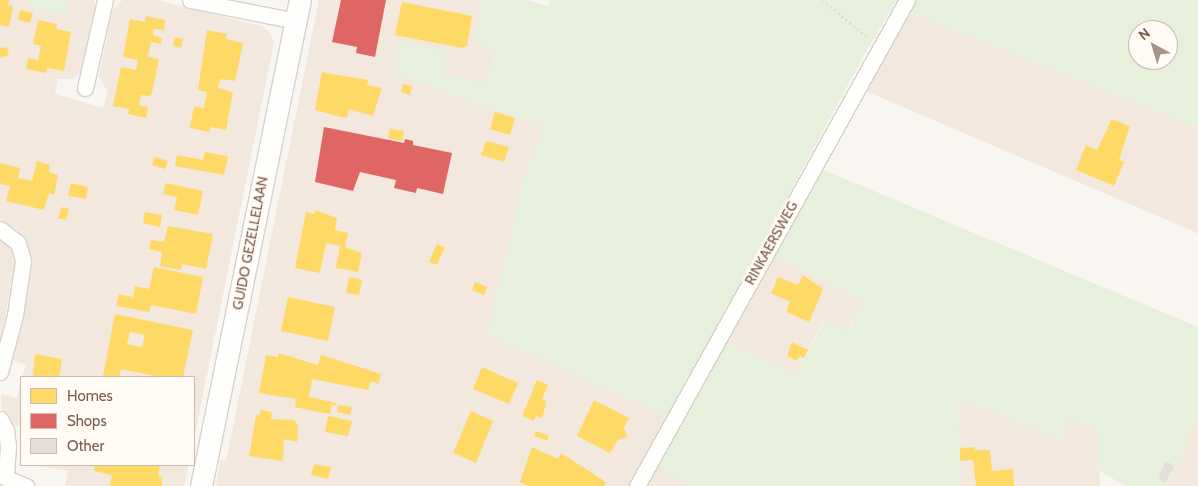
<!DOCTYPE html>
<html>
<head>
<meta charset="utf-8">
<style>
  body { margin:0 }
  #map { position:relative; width:1198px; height:486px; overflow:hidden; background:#f9f5f0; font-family:Cabin,sans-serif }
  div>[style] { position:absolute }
  .residential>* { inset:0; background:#f2e8de }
  .green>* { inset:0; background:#e7f0db }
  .homes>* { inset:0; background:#ffd966 }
  .shops>* { inset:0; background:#e06666 }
  .building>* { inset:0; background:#e6ded7 }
  .path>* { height:3px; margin-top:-1.5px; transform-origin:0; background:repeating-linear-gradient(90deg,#dcd5d0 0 1px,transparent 0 5px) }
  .roads { filter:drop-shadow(1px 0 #d7d1cb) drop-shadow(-1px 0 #d7d1cb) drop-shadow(0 1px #d7d1cb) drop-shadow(0 -1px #d7d1cb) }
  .street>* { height:15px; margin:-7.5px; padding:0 7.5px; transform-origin:7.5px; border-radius:7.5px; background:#fefefd }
  .secondary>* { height:21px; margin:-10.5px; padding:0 10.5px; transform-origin:10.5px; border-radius:10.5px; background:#fefefd }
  span { translate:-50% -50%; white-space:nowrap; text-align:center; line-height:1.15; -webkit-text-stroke:5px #fffaf3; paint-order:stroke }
  .street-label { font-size:14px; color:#7a5c4d }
  .legend { position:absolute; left:20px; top:376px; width:175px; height:90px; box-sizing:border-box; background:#fffaf3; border:1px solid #cabbb1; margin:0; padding:6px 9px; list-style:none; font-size:15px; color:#7a5c4d }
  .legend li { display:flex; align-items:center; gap:10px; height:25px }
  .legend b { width:25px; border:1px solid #cabbb1 }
  .north { position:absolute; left:1128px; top:20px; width:50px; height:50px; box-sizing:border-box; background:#fffaf3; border:1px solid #cabbb1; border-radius:50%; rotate:321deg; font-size:14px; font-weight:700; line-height:20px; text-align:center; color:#7a5c4d }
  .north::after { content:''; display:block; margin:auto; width:18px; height:22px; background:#a69286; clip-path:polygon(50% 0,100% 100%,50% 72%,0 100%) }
</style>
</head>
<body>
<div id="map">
  <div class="residential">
    <i style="clip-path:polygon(0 0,94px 0,96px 11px,82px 71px,73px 79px,58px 79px,55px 94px,103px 108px,108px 92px,99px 77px,112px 12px,122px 0,156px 0,264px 27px,271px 35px,274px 42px,194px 439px,194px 377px,22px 377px,26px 364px,10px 359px,27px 247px,18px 231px,0 219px)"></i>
    <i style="clip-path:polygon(319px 0,481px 0,475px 43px,497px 50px,486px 84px,443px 75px,395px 74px,543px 126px,523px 182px,488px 334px,669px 417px,629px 486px,216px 486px,220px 460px,226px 461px)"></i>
    <i style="clip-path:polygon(906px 11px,1198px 127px,1198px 233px,861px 89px)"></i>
    <i style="clip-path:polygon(0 236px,12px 251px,14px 269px,0 343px)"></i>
    <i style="clip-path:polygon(774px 255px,864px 301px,849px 330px,823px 322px,795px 375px,726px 343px)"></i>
    <i style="clip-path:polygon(21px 381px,21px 426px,11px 424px,2px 409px,1px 394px,17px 398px)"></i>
    <i style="clip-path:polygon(958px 397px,1060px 440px,1070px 418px,1098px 430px,1100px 486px,961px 486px)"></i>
    <i style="clip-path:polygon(1198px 417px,1198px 486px,1165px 486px,1180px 462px)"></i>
    <i style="clip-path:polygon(36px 465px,189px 465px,184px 486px,65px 486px,68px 471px)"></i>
    <i style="clip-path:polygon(655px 466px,689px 486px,644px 486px)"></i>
  </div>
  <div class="green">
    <i style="clip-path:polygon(28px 0,70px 0,67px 16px,27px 7px)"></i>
    <i style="clip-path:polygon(481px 0,528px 0,548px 7px,550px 0,897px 0,864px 55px,669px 417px,488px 334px,523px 182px,543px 126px,395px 74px,400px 40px,447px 51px,444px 75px,486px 84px,497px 51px,475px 43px)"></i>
    <i style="clip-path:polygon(evenodd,914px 0,1198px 0,1198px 127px,906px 11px,914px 0,1138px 30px,1168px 30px,1168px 60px,1138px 60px,1138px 30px)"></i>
    <i style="clip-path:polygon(819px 168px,1198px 327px,1198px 417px,1180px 462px,1165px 486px,1125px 486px,1099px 470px,1098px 430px,1070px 418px,1060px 440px,958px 397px,961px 486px,689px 486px,655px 466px,726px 343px,795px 375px,824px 322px,850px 330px,864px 301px,774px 255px)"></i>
  </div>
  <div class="homes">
    <i style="clip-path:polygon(0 0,9px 0,8px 5px,13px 6px,9px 27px,0 25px)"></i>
    <i style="clip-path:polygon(402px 2px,472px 16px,467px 46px,462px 48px,395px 35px)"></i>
    <i style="clip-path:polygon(20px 10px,33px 13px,30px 23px,18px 20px)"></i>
    <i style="clip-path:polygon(146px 16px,165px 20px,164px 30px,154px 29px,153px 35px,162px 38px,161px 44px,151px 42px,148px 57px,159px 59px,152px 93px,150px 96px,141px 95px,139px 105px,148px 107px,146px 118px,128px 114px,129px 109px,113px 106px,121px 67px,136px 70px,138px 60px,123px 57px,130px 19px,145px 22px)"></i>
    <i style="clip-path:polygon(38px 20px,57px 24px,56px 29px,71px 32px,64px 71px,47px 68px,46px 73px,26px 69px,28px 58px,38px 60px,41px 46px,33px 44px)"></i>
    <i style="clip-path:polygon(207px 30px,227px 34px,226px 39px,243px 43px,235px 81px,220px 79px,218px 88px,233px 92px,226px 130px,211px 127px,209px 132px,190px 128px,194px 106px,204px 108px,207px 92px,198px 90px)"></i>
    <i style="clip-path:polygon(175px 37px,183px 39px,181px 48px,173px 46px)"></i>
    <i style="clip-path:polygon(7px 47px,9px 55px,0 58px,0 48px)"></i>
    <i style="clip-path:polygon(322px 72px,368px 80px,367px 85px,382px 88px,373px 116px,349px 109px,347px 117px,340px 117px,315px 110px)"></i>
    <i style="clip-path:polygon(403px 84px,412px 86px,410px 95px,401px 92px)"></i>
    <i style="clip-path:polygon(495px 112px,515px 118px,510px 135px,490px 129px)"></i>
    <i style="clip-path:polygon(1112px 119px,1130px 126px,1119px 160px,1124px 162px,1114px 186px,1076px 170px,1086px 145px,1097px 150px)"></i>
    <i style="clip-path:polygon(390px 129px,404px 131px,402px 141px,388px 138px)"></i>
    <i style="clip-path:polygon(486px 141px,509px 147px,504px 162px,481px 155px)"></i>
    <i style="clip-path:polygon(205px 152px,228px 156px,224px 175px,175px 166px,177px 155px,203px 160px)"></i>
    <i style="clip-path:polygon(155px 157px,168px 161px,165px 169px,152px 165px)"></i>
    <i style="clip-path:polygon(37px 161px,50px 165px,49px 172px,58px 175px,54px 195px,49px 193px,44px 210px,6px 201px,10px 186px,0 184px,0 163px,20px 168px,18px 178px,32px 181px)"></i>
    <i style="clip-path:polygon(71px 183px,88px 187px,86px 199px,68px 196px)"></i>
    <i style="clip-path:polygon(166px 183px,203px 191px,198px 215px,174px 210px,177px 197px,163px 194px)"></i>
    <i style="clip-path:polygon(62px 207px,69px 209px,66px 220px,58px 218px)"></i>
    <i style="clip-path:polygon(315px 210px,337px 218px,335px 230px,348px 233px,345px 247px,362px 253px,358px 272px,336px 268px,340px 246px,326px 243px,320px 273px,295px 268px,306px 212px,315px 214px)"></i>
    <i style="clip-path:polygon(145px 212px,162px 215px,160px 227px,143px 223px)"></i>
    <i style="clip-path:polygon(168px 226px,213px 234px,206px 269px,182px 264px,181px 270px,160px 266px,162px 252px,149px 249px,151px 240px,164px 242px)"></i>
    <i style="clip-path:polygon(437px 244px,445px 247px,437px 265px,429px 262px)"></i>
    <i style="clip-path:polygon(154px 267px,203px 277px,196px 314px,151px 305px,149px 312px,116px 306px,119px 294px,133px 297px,135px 286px,149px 289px)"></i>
    <i style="clip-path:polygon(803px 275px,823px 289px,809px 322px,786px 312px,790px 302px,771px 293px,778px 277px,798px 285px)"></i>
    <i style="clip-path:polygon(349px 277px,362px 280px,359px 295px,346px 293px)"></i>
    <i style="clip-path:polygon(475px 282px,487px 287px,484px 295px,472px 290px)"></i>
    <i style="clip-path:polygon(288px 297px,335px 307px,328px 341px,281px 331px)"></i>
    <i style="clip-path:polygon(evenodd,115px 314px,193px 330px,183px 377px,160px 377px,121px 369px,119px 377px,103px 376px,115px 314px,130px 332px,145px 335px,142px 347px,127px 344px,130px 332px)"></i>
    <i style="clip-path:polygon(792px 342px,808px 350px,804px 358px,800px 356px,797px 361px,787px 356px)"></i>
    <i style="clip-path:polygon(279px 353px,318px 365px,321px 355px,381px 374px,378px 384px,371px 381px,368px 390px,312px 379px,309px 397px,336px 403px,336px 406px,332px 405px,330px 414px,313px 411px,295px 407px,296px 399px,259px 393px,266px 355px,278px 357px)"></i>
    <i style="clip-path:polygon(35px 354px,62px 359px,59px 377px,33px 377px)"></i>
    <i style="clip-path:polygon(482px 367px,518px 383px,509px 404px,473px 389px)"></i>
    <i style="clip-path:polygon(537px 380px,548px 385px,542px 399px,546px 401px,544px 412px,542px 418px,536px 416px,534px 421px,522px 416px)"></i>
    <i style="clip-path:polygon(594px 400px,629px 418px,624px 427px,627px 437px,618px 440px,610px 453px,577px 436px)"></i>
    <i style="clip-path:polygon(338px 405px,352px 407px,350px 415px,337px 412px)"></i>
    <i style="clip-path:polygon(261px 410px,272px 412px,271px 419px,294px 420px,298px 426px,297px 442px,284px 439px,283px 461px,249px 456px,256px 415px,259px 416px)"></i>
    <i style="clip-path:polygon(471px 411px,493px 421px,476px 463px,453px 453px)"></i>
    <i style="clip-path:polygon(328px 416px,352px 421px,348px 436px,325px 432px)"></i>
    <i style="clip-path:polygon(536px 431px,549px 436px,547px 441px,534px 436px)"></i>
    <i style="clip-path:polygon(532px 447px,558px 459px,561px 453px,606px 482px,604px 486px,529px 486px,520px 482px)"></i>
    <i style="clip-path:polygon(975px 447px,975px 450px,990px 450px,992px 471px,1013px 469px,1014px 486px,976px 486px,973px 460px,960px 461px,960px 448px)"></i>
    <i style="clip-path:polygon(314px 464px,331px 467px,328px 479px,311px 475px)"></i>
    <i style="clip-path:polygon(95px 465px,160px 465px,158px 476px,162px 477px,162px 486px,110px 486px,112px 475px,94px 471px)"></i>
  </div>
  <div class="shops">
    <i style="clip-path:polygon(341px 0,386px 0,375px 57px,356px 53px,357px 47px,332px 42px)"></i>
    <i style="clip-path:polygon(324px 127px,404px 143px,405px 139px,413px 141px,413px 145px,452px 153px,443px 194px,417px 188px,416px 193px,394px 188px,396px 180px,360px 172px,353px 191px,315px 182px)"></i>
  </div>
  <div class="building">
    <i style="clip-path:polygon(1166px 461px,1174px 466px,1165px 483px,1158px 478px)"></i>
  </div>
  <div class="path">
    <i style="left:823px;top:0;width:60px;rotate:40.3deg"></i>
  </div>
  <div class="roads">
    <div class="street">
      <i style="left:190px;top:0;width:108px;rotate:11.2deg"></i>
      <i style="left:85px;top:88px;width:90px;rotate:-77.2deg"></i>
      <i style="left:0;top:229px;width:23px;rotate:38deg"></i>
      <i style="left:18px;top:243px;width:19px;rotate:74deg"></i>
      <i style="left:23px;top:261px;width:55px;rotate:98.4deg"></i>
      <i style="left:15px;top:315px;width:59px;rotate:104.7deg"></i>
      <i style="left:0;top:419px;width:13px;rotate:61deg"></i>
      <i style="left:6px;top:430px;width:16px;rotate:83deg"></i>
      <i style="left:8px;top:446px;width:32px;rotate:94deg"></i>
      <i style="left:6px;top:478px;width:22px;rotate:22deg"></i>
      <i style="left:637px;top:486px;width:556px;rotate:-60.95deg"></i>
    </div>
    <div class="secondary">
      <i style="left:201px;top:486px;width:496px;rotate:-78.5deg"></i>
    </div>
  </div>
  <div class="street-label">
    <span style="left:250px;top:243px;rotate:-79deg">GUIDO GEZELLELAAN</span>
    <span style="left:771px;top:243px;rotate:-61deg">RINKAERSWEG</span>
  </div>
  <ul class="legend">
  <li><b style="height:14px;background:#ffd966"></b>Homes</li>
  <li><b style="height:14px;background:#e06666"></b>Shops</li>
  <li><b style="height:14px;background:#e6ded7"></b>Other</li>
  </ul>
  <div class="north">N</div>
</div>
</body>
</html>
